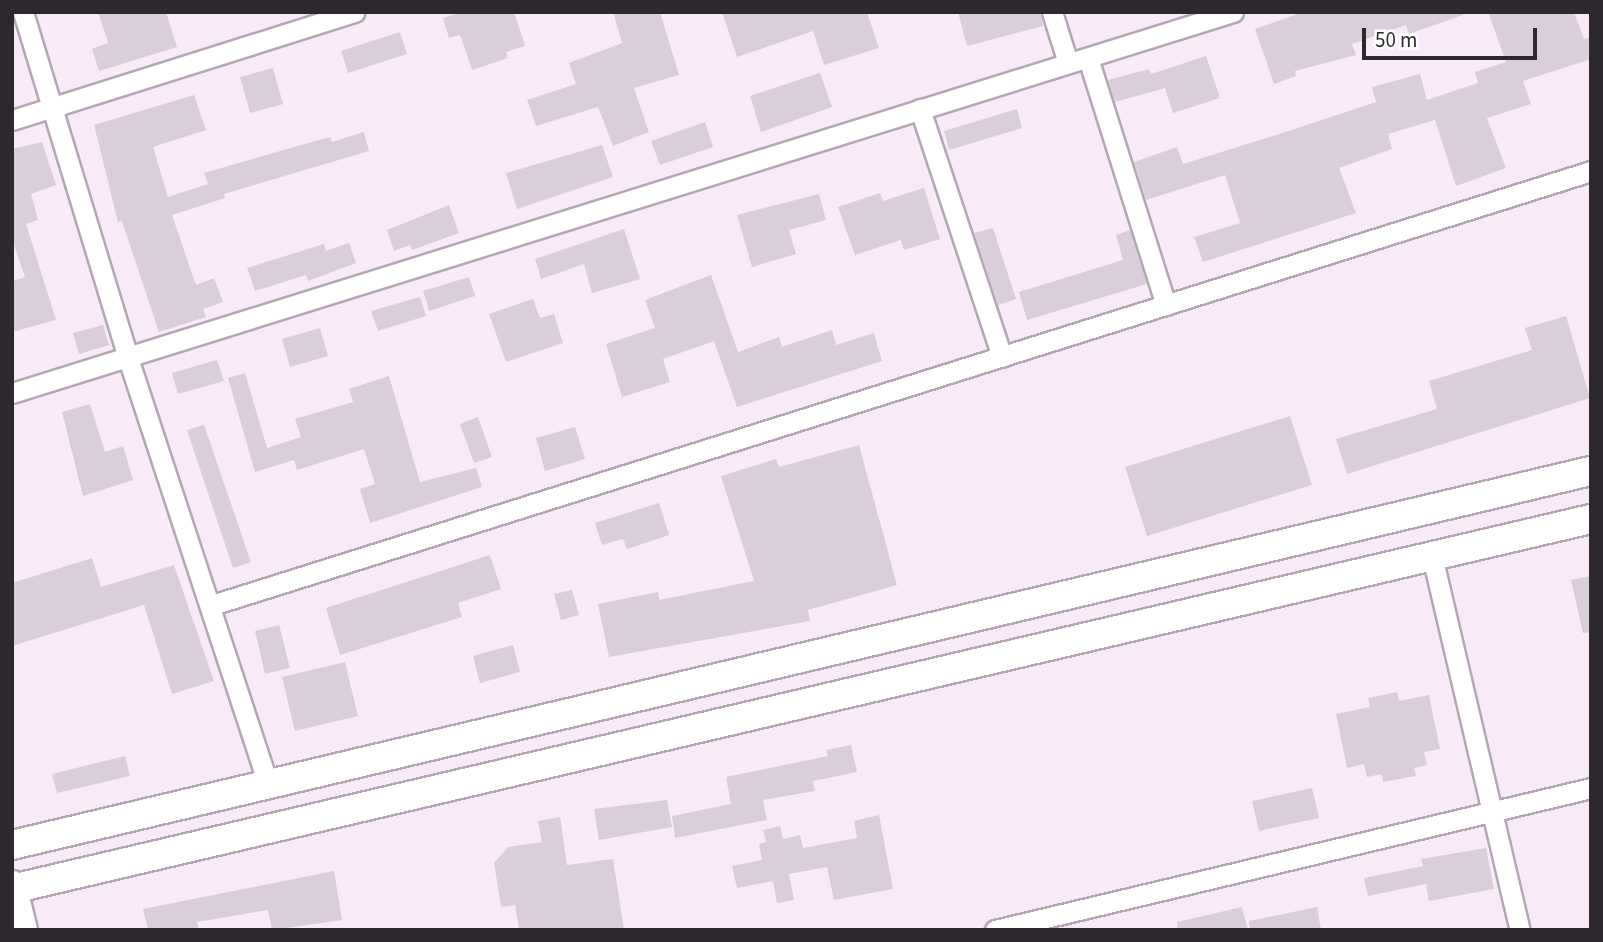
<!DOCTYPE html>
<html>
<head>
<meta charset="utf-8">
<style>
  body { margin:0 }
  #map { position:relative; width:1603px; height:942px; overflow:hidden; background:#f8ebf7; font-family:"Source Sans 3",sans-serif }
  div>[style] { position:absolute }
  .building>* { inset:0; background:#daceda }
  .roads { filter:drop-shadow(2px 0 #b3a7b3) drop-shadow(-2px 0 #b3a7b3) drop-shadow(0 2px #b3a7b3) drop-shadow(0 -2px #b3a7b3) }
  .street>* { height:19px; margin:-9.5px; padding:0 9.5px; transform-origin:9.5px; border-radius:9.5px; background:#fff }
  .secondary>* { height:28px; margin:-14px; padding:0 14px; transform-origin:14px; border-radius:14px; background:#fff }
  span { translate:-50% -50%; white-space:nowrap; text-align:center; line-height:1.15; -webkit-text-stroke:5px #fff; paint-order:stroke }
  .frame { position:absolute; inset:0; border:14px solid #2d282d; pointer-events:none }
  .scale { position:absolute; left:1362px; top:28px; width:175px; height:32px; box-sizing:border-box; border:4px solid #2d282d; border-top:0; padding-left:9px; font-size:21px; line-height:24px; white-space:nowrap; color:#2d282d; -webkit-text-stroke:5px #fff; paint-order:stroke }
</style>
</head>
<body>
<div id="map">
  <div class="building">
    <i style="clip-path:polygon(98px 12px,166px 12px,177px 47px,99px 71px,92px 49px,108px 43px)"></i>
    <i style="clip-path:polygon(462px 12px,514px 12px,525px 46px,506px 52px,508px 58px,472px 70px,460px 35px,449px 38px,443px 18px)"></i>
    <i style="clip-path:polygon(613px 12px,660px 12px,679px 75px,634px 88px,649px 132px,613px 146px,598px 107px,536px 126px,527px 100px,576px 84px,569px 63px,622px 43px)"></i>
    <i style="clip-path:polygon(722px 12px,867px 12px,879px 48px,824px 65px,813px 31px,737px 57px)"></i>
    <i style="clip-path:polygon(958px 12px,1040px 12px,1043px 26px,967px 46px)"></i>
    <i style="clip-path:polygon(1303px 12px,1463px 12px,1463px 15px,1409px 34px,1406px 25px,1352px 44px,1356px 55px,1295px 71px,1296px 76px,1274px 84px,1255px 29px)"></i>
    <i style="clip-path:polygon(1488px 12px,1574px 12px,1584px 39px,1591px 37px,1591px 59px,1523px 81px,1531px 104px,1487px 118px,1506px 168px,1456px 186px,1435px 120px,1388px 134px,1392px 149px,1339px 168px,1356px 213px,1203px 262px,1194px 237px,1240px 223px,1225px 175px,1146px 200px,1134px 162px,1177px 147px,1183px 164px,1276px 135px,1376px 102px,1372px 87px,1420px 74px,1427px 100px,1478px 83px,1475px 72px,1506px 62px)"></i>
    <i style="clip-path:polygon(400px 32px,407px 54px,348px 73px,341px 51px)"></i>
    <i style="clip-path:polygon(1206px 56px,1220px 98px,1173px 113px,1165px 88px,1115px 102px,1108px 80px,1149px 69px,1151px 74px)"></i>
    <i style="clip-path:polygon(273px 68px,283px 104px,250px 113px,240px 77px)"></i>
    <i style="clip-path:polygon(820px 73px,832px 107px,761px 132px,750px 96px)"></i>
    <i style="clip-path:polygon(194px 95px,206px 130px,153px 147px,168px 197px,208px 184px,204px 173px,315px 141px,330px 137px,332px 142px,364px 132px,369px 151px,224px 194px,225px 198px,172px 215px,196px 285px,214px 278px,223px 302px,203px 309px,206px 317px,159px 332px,122px 221px,118px 222px,94px 125px)"></i>
    <i style="clip-path:polygon(1017px 109px,1022px 128px,949px 150px,944px 131px)"></i>
    <i style="clip-path:polygon(705px 122px,713px 147px,660px 165px,651px 141px)"></i>
    <i style="clip-path:polygon(42px 142px,56px 185px,31px 194px,38px 220px,26px 224px,56px 320px,12px 332px,12px 281px,25px 277px,12px 239px,12px 149px)"></i>
    <i style="clip-path:polygon(602px 145px,613px 177px,517px 209px,506px 173px)"></i>
    <i style="clip-path:polygon(924px 188px,940px 239px,904px 250px,901px 240px,855px 255px,838px 207px,880px 193px,883px 201px)"></i>
    <i style="clip-path:polygon(819px 194px,826px 220px,789px 230px,796px 254px,752px 267px,737px 215px)"></i>
    <i style="clip-path:polygon(449px 205px,459px 233px,412px 250px,410px 245px,394px 251px,387px 230px)"></i>
    <i style="clip-path:polygon(993px 228px,1016px 299px,998px 305px,974px 233px)"></i>
    <i style="clip-path:polygon(624px 229px,640px 279px,592px 293px,584px 264px,541px 279px,535px 259px)"></i>
    <i style="clip-path:polygon(1130px 230px,1147px 284px,1027px 320px,1019px 292px,1123px 260px,1116px 235px)"></i>
    <i style="clip-path:polygon(349px 243px,356px 263px,308px 281px,306px 275px,255px 291px,247px 268px,324px 244px,326px 251px)"></i>
    <i style="clip-path:polygon(711px 275px,738px 352px,779px 337px,782px 347px,832px 330px,836px 345px,874px 333px,882px 361px,737px 407px,714px 341px,663px 359px,670px 382px,622px 397px,606px 344px,655px 328px,645px 300px)"></i>
    <i style="clip-path:polygon(469px 277px,475px 296px,429px 311px,423px 291px)"></i>
    <i style="clip-path:polygon(420px 297px,426px 316px,378px 331px,371px 311px)"></i>
    <i style="clip-path:polygon(533px 299px,540px 318px,554px 314px,563px 343px,506px 362px,489px 314px)"></i>
    <i style="clip-path:polygon(1566px 316px,1590px 398px,1347px 474px,1336px 439px,1437px 409px,1429px 381px,1532px 350px,1525px 328px)"></i>
    <i style="clip-path:polygon(103px 325px,109px 345px,79px 354px,73px 333px)"></i>
    <i style="clip-path:polygon(320px 328px,328px 356px,290px 367px,282px 339px)"></i>
    <i style="clip-path:polygon(217px 360px,224px 381px,178px 394px,172px 373px)"></i>
    <i style="clip-path:polygon(245px 373px,267px 448px,301px 437px,295px 419px,353px 402px,349px 389px,389px 376px,420px 482px,476px 468px,482px 487px,370px 523px,360px 489px,375px 484px,364px 449px,297px 470px,294px 460px,255px 472px,228px 378px)"></i>
    <i style="clip-path:polygon(90px 404px,105px 452px,123px 446px,133px 480px,83px 496px,62px 412px)"></i>
    <i style="clip-path:polygon(1290px 416px,1312px 485px,1147px 536px,1125px 467px)"></i>
    <i style="clip-path:polygon(478px 417px,492px 457px,474px 463px,460px 424px)"></i>
    <i style="clip-path:polygon(204px 425px,251px 562px,233px 568px,187px 430px)"></i>
    <i style="clip-path:polygon(575px 427px,585px 459px,545px 471px,536px 438px)"></i>
    <i style="clip-path:polygon(859px 445px,897px 585px,808px 610px,810px 621px,609px 657px,598px 604px,658px 592px,659px 600px,754px 581px,721px 476px,776px 459px,779px 467px)"></i>
    <i style="clip-path:polygon(659px 503px,669px 535px,627px 549px,623px 539px,602px 545px,595px 523px)"></i>
    <i style="clip-path:polygon(490px 555px,501px 589px,458px 603px,462px 617px,340px 655px,326px 608px)"></i>
    <i style="clip-path:polygon(92px 558px,101px 587px,174px 565px,214px 681px,172px 694px,144px 605px,12px 646px,12px 583px)"></i>
    <i style="clip-path:polygon(1591px 576px,1591px 632px,1583px 633px,1571px 580px)"></i>
    <i style="clip-path:polygon(572px 590px,579px 615px,561px 620px,554px 594px)"></i>
    <i style="clip-path:polygon(279px 625px,290px 668px,265px 674px,255px 631px)"></i>
    <i style="clip-path:polygon(513px 645px,520px 672px,480px 683px,473px 656px)"></i>
    <i style="clip-path:polygon(345px 662px,358px 716px,295px 731px,282px 677px)"></i>
    <i style="clip-path:polygon(1397px 692px,1399px 701px,1429px 695px,1440px 749px,1424px 752px,1427px 765px,1414px 768px,1416px 776px,1383px 782px,1382px 774px,1367px 777px,1364px 764px,1347px 768px,1336px 714px,1370px 707px,1368px 698px)"></i>
    <i style="clip-path:polygon(851px 745px,857px 772px,813px 781px,815px 791px,763px 800px,767px 820px,675px 838px,672px 816px,731px 804px,726px 777px,828px 756px,826px 750px)"></i>
    <i style="clip-path:polygon(125px 756px,130px 776px,57px 793px,52px 774px)"></i>
    <i style="clip-path:polygon(1312px 788px,1319px 818px,1259px 831px,1252px 801px)"></i>
    <i style="clip-path:polygon(667px 800px,672px 827px,599px 840px,594px 809px)"></i>
    <i style="clip-path:polygon(879px 815px,893px 889px,834px 900px,827px 867px,789px 874px,794px 900px,777px 903px,773px 881px,737px 888px,732px 866px,762px 860px,759px 844px,766px 842px,763px 830px,780px 826px,783px 839px,800px 835px,803px 848px,857px 838px,854px 821px)"></i>
    <i style="clip-path:polygon(560px 817px,567px 865px,613px 859px,624px 930px,519px 929px,515px 905px,501px 907px,494px 863px,508px 847px,542px 842px,538px 821px)"></i>
    <i style="clip-path:polygon(1486px 848px,1494px 889px,1429px 901px,1426px 884px,1368px 896px,1364px 878px,1423px 866px,1421px 859px)"></i>
    <i style="clip-path:polygon(334px 871px,342px 920px,272px 930px,268px 910px,197px 922px,199px 930px,148px 930px,143px 909px)"></i>
    <i style="clip-path:polygon(1242px 907px,1248px 930px,1178px 930px,1177px 922px)"></i>
    <i style="clip-path:polygon(1317px 907px,1321px 930px,1250px 930px,1249px 921px)"></i>
  </div>
  <div class="roads">
    <div class="street">
      <i style="left:23px;top:12px;width:358px;rotate:73.1deg"></i>
      <i style="left:127px;top:355px;width:452px;rotate:71.8deg"></i>
      <i style="left:1052px;top:12px;width:53px;rotate:72.6deg"></i>
      <i style="left:1088px;top:58px;width:259px;rotate:72.5deg"></i>
      <i style="left:920px;top:109px;width:261px;rotate:71.7deg"></i>
      <i style="left:12px;top:120px;width:359px;rotate:-17.5deg"></i>
      <i style="left:12px;top:393px;width:1279px;rotate:-17.33deg"></i>
      <i style="left:1432px;top:556px;width:384px;rotate:76.8deg"></i>
      <i style="left:212px;top:605px;width:1446px;rotate:-17.47deg"></i>
      <i style="left:995px;top:930px;width:613px;rotate:-13.4deg"></i>
    </div>
    <div class="secondary">
      <i style="left:12px;top:845px;width:1623px;rotate:-13.33deg"></i>
      <i style="left:12px;top:885px;width:46px;rotate:76.3deg"></i>
      <i style="left:12px;top:889px;width:1622px;rotate:-13.19deg"></i>
    </div>
  </div>
  <div class="frame"></div>
  <div class="scale">50 m</div>
</div>
</body>
</html>
